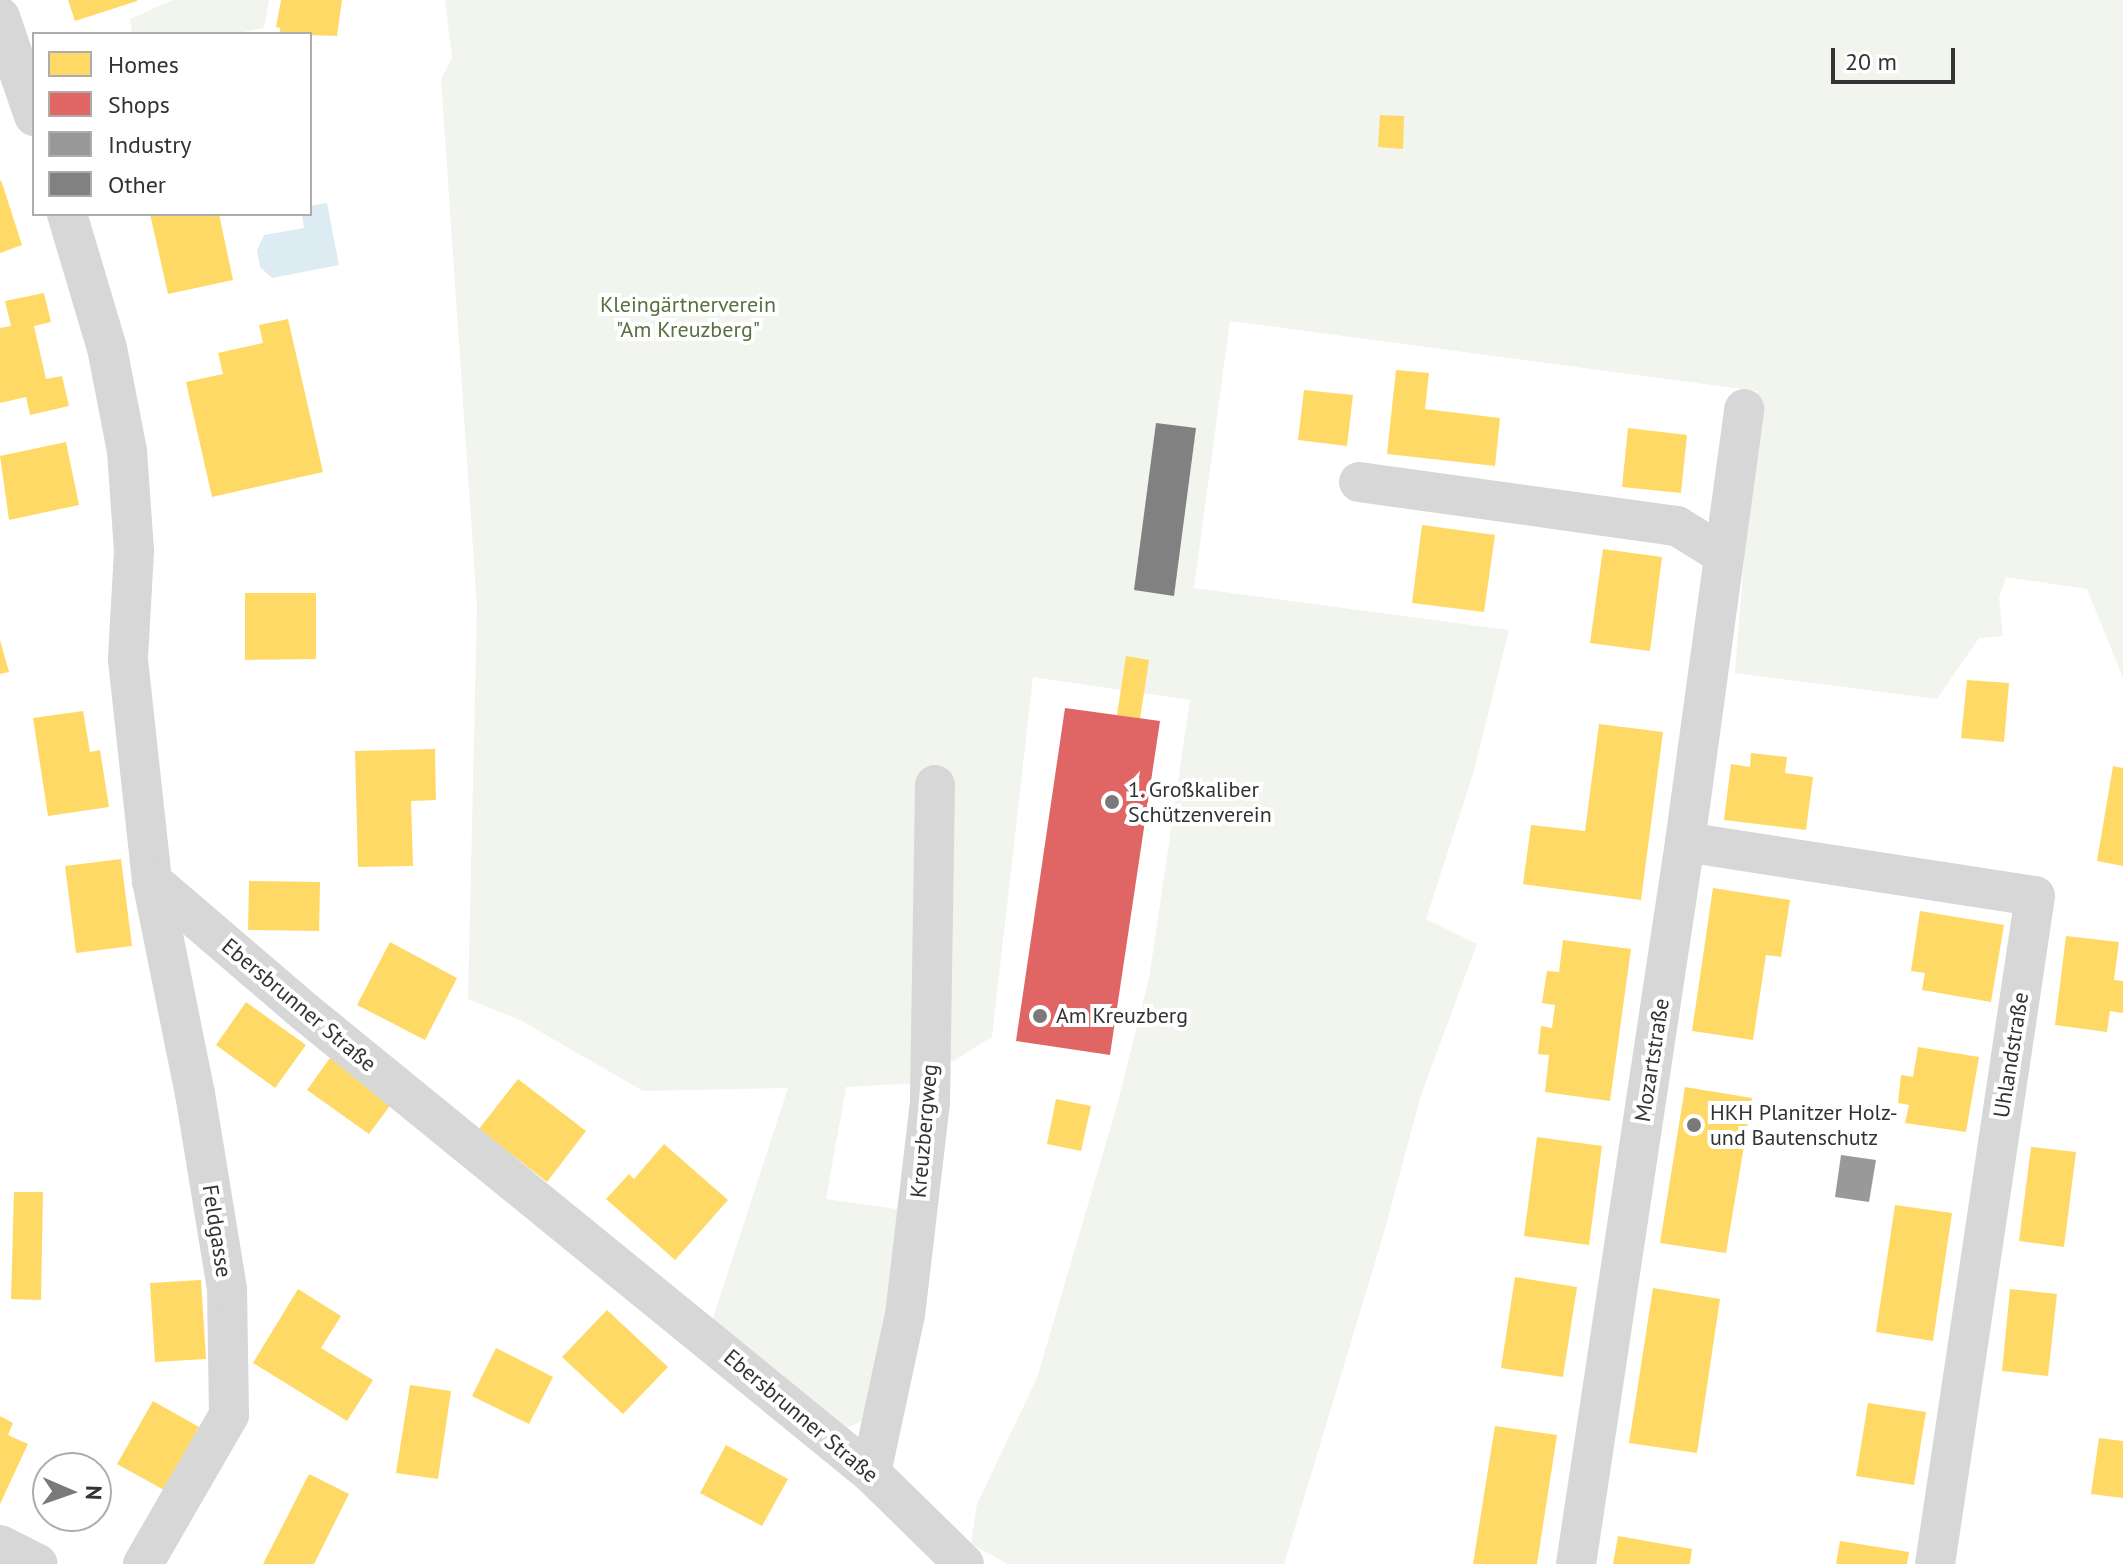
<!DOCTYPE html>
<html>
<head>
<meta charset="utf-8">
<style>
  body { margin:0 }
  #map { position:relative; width:2123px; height:1564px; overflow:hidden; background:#fff; font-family:"PT Sans",sans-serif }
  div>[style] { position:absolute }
  .green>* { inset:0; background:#f1f5ed }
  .water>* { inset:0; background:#ddebf3 }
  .homes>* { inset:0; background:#ffd966 }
  .shops>* { inset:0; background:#e06666 }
  .industry>* { inset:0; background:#999 }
  .building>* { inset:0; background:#818181 }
  .minor>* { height:40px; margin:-20px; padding:0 20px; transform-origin:20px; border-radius:20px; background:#d7d7d7 }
  .dots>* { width:22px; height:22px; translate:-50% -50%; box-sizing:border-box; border:4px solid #fff; border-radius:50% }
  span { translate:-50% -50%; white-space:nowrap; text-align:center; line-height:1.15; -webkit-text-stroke:8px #fff; paint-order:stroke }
  .park-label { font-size:22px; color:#56703f }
  .poi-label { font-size:22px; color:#333 }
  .left { translate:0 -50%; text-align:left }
  .street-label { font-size:22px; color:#333 }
  .legend { position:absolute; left:32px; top:32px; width:280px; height:184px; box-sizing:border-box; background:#fff; border:2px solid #adadad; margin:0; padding:10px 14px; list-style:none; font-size:24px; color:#333 }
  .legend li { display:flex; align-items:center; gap:16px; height:40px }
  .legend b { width:40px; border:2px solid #adadad }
  .north { position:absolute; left:32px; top:1452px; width:80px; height:80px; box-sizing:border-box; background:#fff; border:2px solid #adadad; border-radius:50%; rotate:92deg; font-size:22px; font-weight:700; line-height:32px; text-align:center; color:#333 }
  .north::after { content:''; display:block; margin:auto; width:28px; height:36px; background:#7a7a7a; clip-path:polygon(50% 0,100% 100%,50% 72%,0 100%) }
  .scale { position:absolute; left:1831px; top:48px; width:124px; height:36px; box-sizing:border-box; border:4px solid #333; border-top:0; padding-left:10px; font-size:24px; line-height:28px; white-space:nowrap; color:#333; -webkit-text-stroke:6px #fff; paint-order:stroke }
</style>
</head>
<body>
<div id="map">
  <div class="green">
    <i style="clip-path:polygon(173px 0,269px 0,264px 28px,232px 34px,132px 34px,130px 19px)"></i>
    <i style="clip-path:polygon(445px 0,2123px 0,2123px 678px,2087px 589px,2006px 577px,1999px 598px,2003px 636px,1979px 638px,1937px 699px,1735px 673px,1757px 391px,1230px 321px,1194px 588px,1509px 630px,1474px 771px,1426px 919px,1477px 944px,1421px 1095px,1383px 1236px,1284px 1564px,1008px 1564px,971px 1544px,977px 1504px,1037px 1378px,1116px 1109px,1149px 979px,1190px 700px,1033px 677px,992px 1037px,918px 1083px,846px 1087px,826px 1199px,910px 1211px,871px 1417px,842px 1430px,712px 1321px,788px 1088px,643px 1091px,522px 1021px,468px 999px,477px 607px,441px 79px,452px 58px)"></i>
  </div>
  <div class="water">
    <i style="clip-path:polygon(327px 203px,339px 265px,272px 278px,260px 267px,257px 250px,264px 235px,304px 228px,302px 214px,310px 214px,310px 206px)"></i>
  </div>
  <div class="homes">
    <i style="clip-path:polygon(68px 0,137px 0,137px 1px,75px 21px)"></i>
    <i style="clip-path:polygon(281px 0,342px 0,337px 36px,280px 34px,280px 28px,276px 27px)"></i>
    <i style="clip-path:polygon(1380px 115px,1404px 116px,1403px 149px,1378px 147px)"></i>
    <i style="clip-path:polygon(1px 180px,22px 245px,0 253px,0 181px)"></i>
    <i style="clip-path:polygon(150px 214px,219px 214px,233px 280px,168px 294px)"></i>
    <i style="clip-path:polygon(44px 293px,51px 322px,34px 326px,46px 379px,62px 376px,69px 406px,30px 415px,26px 397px,0 403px,0 328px,11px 326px,5px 301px)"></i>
    <i style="clip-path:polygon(288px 319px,323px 472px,212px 497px,186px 382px,223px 374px,218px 353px,263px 343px,259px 325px)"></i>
    <i style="clip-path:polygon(1396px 370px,1429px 373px,1425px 409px,1500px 418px,1495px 466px,1387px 454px)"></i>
    <i style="clip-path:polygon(1304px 390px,1353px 395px,1347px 446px,1298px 440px)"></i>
    <i style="clip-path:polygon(1628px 428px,1687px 435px,1681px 493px,1622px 487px)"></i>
    <i style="clip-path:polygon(66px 442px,79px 505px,9px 520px,0 456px)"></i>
    <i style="clip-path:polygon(1422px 525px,1495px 535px,1484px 612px,1412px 603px)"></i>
    <i style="clip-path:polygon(1603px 549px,1662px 557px,1650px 651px,1590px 643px)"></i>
    <i style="clip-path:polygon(245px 593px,316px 593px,316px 659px,245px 660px)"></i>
    <i style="clip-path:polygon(0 640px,9px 672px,0 674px)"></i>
    <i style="clip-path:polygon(1126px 656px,1149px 660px,1140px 719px,1117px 715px)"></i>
    <i style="clip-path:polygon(1967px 680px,2009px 683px,2004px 742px,1961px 738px)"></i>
    <i style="clip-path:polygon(83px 711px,90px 752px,100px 750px,109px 807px,48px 816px,33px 718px)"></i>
    <i style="clip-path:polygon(1599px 724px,1663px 732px,1641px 900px,1523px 884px,1531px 825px,1585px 831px)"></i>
    <i style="clip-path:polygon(435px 749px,436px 800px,411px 801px,413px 866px,358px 867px,355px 751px)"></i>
    <i style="clip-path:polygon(1751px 753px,1787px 757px,1785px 773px,1813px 777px,1806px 830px,1724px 820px,1731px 764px,1750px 767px)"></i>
    <i style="clip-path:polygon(2113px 766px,2123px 768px,2123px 866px,2097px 861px)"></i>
    <i style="clip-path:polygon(121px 859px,132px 946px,76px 953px,65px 866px)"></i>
    <i style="clip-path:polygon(249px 881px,320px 882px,319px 931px,248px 930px)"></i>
    <i style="clip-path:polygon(1713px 888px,1790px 900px,1781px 957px,1766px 955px,1753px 1040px,1692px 1031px)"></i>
    <i style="clip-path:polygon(1920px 911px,2004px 925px,1991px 1002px,1922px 990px,1925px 973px,1911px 971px)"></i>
    <i style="clip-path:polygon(2066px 936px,2119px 942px,2114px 980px,2123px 981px,2123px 1013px,2110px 1011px,2107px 1032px,2055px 1025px)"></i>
    <i style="clip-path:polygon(1563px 940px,1631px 949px,1610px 1101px,1545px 1092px,1549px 1055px,1538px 1054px,1541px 1026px,1552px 1028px,1555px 1005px,1542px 1003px,1547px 971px,1559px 972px)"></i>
    <i style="clip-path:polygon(390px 942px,457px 978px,425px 1040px,357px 1005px)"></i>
    <i style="clip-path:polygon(246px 1002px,306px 1045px,275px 1088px,216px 1045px)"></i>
    <i style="clip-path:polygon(1918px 1047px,1979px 1057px,1966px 1132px,1905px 1123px,1909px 1105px,1898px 1103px,1901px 1075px,1913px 1077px)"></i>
    <i style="clip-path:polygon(330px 1058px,392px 1103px,369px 1134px,307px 1090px)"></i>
    <i style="clip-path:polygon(518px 1079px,586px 1131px,547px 1182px,479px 1129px)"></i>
    <i style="clip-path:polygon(1685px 1087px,1752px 1098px,1726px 1253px,1660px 1243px)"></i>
    <i style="clip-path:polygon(1056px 1099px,1091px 1106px,1081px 1151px,1047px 1144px)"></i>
    <i style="clip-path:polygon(1537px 1137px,1602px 1146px,1589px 1245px,1524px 1236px)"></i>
    <i style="clip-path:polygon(664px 1144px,728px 1200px,675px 1260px,606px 1199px,629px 1174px,634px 1179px)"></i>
    <i style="clip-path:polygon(2031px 1147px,2076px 1152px,2064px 1247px,2019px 1241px)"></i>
    <i style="clip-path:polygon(14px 1192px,43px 1192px,41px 1300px,11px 1299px)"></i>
    <i style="clip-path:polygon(1895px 1205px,1952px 1213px,1933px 1341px,1876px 1332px)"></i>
    <i style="clip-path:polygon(1515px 1277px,1577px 1287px,1563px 1377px,1501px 1368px)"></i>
    <i style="clip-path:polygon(201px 1280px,206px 1359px,155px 1362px,150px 1283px)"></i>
    <i style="clip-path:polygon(1653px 1288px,1720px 1299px,1697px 1453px,1629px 1443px)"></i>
    <i style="clip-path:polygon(298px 1289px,341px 1316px,321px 1348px,373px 1380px,347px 1421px,253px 1363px)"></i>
    <i style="clip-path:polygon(2010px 1289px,2057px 1294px,2048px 1376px,2002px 1371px)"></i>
    <i style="clip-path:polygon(607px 1310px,668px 1367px,623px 1414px,562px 1357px)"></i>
    <i style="clip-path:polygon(496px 1348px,553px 1377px,529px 1424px,472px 1396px)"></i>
    <i style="clip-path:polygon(410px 1385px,451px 1391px,438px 1479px,396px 1473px)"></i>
    <i style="clip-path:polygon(153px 1401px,199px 1427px,164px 1490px,117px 1464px)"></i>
    <i style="clip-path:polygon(1868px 1403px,1926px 1412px,1914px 1485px,1856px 1476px)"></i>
    <i style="clip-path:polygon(0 1416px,13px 1423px,8px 1435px,28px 1444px,0 1504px)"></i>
    <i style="clip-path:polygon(1495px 1426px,1557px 1435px,1537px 1564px,1473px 1564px)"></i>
    <i style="clip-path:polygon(2099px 1438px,2123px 1441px,2123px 1498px,2091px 1494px)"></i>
    <i style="clip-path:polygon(726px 1445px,788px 1479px,762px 1526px,700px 1493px)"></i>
    <i style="clip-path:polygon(309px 1474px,349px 1494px,314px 1564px,263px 1564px)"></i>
    <i style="clip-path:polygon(1618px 1536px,1692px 1549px,1690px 1564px,1613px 1564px)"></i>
    <i style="clip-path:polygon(1840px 1541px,1909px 1552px,1907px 1564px,1836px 1564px)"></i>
  </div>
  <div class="shops">
    <i style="clip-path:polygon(1065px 708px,1160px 721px,1110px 1055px,1016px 1041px)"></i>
  </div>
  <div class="industry">
    <i style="clip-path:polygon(1841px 1155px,1876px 1160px,1869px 1202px,1835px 1197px)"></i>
  </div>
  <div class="building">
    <i style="clip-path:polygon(1156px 423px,1196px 428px,1174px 596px,1134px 590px)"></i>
  </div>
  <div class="minor">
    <i style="left:0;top:17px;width:105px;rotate:71deg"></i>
    <i style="left:67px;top:214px;width:140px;rotate:73.4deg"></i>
    <i style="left:107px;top:348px;width:105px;rotate:79deg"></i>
    <i style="left:127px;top:451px;width:100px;rotate:86deg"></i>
    <i style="left:134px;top:551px;width:109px;rotate:93.2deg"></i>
    <i style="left:128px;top:660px;width:222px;rotate:83.8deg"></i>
    <i style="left:152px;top:881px;width:201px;rotate:40.6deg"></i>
    <i style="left:305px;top:1012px;width:730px;rotate:39.16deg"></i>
    <i style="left:871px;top:1473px;width:130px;rotate:44.4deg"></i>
    <i style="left:1359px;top:482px;width:321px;rotate:7.9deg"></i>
    <i style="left:1677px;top:526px;width:55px;rotate:31.7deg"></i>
    <i style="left:1685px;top:842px;width:354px;rotate:8.8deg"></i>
    <i style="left:2035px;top:896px;width:675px;rotate:98.51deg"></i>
    <i style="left:871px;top:1473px;width:162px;rotate:-77.9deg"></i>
    <i style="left:905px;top:1315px;width:214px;rotate:-83.3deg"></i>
    <i style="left:930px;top:1102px;width:317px;rotate:-89.1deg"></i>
    <i style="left:0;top:1545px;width:42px;rotate:26.6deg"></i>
    <i style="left:143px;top:1564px;width:172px;rotate:-60deg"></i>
    <i style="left:229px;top:1415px;width:126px;rotate:-90.9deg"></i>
    <i style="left:227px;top:1289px;width:198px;rotate:-99.3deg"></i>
    <i style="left:195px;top:1094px;width:217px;rotate:-101.4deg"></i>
    <i style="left:1576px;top:1564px;width:730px;rotate:-81.41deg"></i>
    <i style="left:1685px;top:842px;width:437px;rotate:-82.2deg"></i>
  </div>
  <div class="dots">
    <i style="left:1112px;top:802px;background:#7a7a7a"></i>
    <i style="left:1040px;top:1016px;background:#7a7a7a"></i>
    <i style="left:1694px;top:1125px;background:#7a7a7a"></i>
  </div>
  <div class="park-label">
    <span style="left:688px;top:317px">Kleingärtnerverein<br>"Am Kreuzberg"</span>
  </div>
  <div class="poi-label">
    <span class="left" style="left:1128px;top:802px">1. Großkaliber<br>Schützenverein</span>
    <span class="left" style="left:1056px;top:1016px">Am Kreuzberg</span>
    <span class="left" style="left:1710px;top:1125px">HKH Planitzer Holz-<br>und Bautenschutz</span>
  </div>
  <div class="street-label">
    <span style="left:299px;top:1005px;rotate:40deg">Ebersbrunner Straße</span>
    <span style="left:2011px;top:1055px;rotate:-81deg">Uhlandstraße</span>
    <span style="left:1652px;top:1060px;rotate:-81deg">Mozartstraße</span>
    <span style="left:924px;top:1131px;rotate:-85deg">Kreuzbergweg</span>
    <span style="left:217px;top:1231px;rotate:81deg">Feldgasse</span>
    <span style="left:801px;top:1416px;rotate:40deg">Ebersbrunner Straße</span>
  </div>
  <ul class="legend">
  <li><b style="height:22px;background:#ffd966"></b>Homes</li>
  <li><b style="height:22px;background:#e06666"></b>Shops</li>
  <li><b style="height:22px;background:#999"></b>Industry</li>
  <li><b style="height:22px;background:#818181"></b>Other</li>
  </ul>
  <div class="north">N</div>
  <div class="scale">20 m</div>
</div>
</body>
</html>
